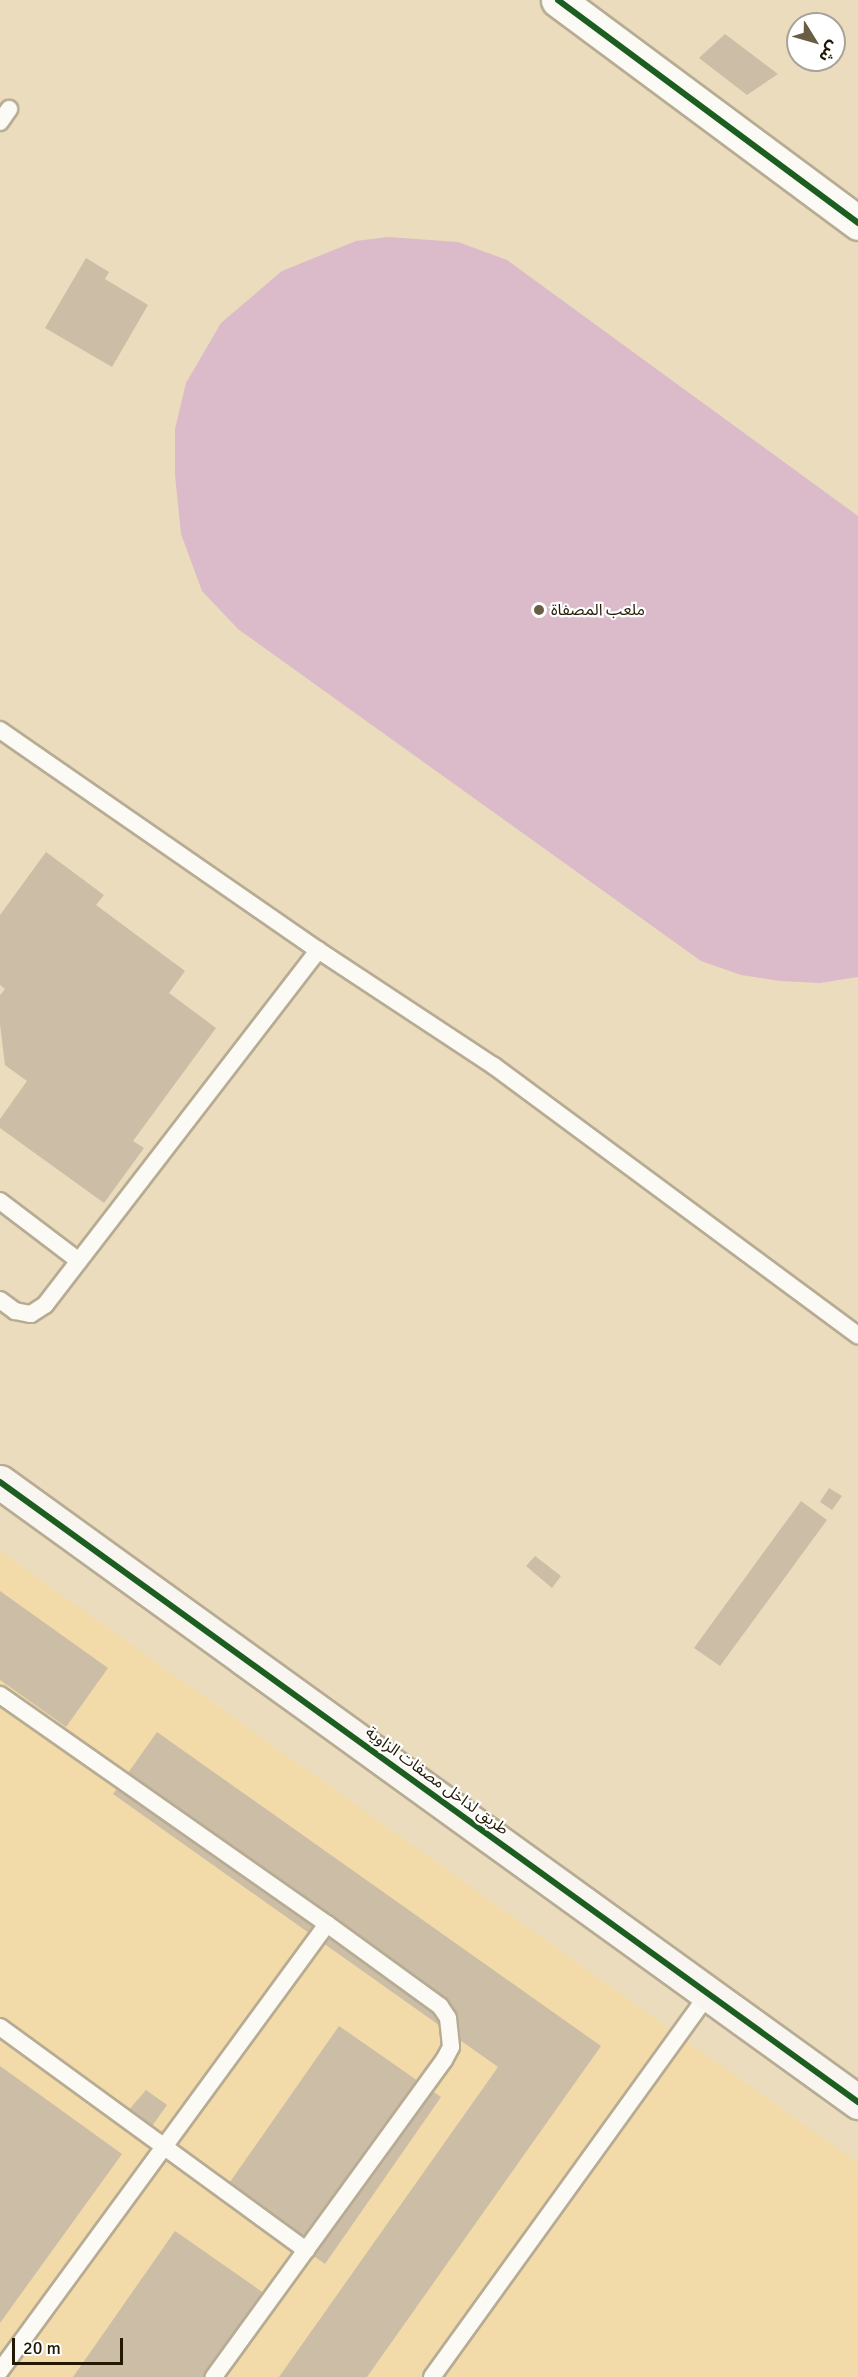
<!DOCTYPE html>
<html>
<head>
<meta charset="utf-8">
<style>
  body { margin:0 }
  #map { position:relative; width:858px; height:2377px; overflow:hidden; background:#eadcbd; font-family:Signika,"Noto Sans Arabic",sans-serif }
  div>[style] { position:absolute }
  .built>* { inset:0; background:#f2daa9 }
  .green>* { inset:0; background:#dbbbc9 }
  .building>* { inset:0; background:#ccbda7 }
  .roads { filter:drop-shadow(2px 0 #b7ac93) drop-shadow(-2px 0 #b7ac93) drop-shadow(0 2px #b7ac93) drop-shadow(0 -2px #b7ac93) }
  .lane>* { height:16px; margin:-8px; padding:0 8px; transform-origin:8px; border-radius:8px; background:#fcfaf5 }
  .street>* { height:33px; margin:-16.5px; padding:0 16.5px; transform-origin:16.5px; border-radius:16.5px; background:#fcfaf5 }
  .secondary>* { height:33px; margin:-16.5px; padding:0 16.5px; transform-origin:16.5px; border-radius:16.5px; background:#f9f6f1 }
  .cycleway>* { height:6px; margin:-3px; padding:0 3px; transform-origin:3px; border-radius:3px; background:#1b5e20 }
  .dots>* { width:16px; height:16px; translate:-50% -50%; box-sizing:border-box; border:3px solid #fff; border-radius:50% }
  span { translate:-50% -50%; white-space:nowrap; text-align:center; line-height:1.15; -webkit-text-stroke:4.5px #fff; paint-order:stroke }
  .poi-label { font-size:16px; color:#231903 }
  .left { translate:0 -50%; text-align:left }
  .street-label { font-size:16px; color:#231903 }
  .north { position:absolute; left:786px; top:12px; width:60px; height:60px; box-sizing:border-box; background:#fff; border:2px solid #a7a39a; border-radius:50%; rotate:127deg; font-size:16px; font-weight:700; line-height:24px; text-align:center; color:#231903 }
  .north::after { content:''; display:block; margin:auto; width:21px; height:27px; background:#695d44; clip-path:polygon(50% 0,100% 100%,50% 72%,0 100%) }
  .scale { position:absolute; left:12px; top:2338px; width:111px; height:27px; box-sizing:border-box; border:3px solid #231903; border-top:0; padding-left:8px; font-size:18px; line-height:21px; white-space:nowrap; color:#231903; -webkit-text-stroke:4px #fff; paint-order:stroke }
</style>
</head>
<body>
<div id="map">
  <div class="built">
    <i style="clip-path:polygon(0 1551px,858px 2163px,858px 2377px,0 2377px)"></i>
  </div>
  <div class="green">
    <i style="clip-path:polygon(388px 237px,458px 242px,507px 260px,858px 516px,858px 977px,820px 983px,780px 981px,741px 975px,701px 961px,238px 629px,202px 591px,181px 534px,175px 475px,175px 429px,186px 383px,221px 323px,282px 271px,356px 241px)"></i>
  </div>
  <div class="building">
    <i style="clip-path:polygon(725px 34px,778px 74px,747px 95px,699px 58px)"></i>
    <i style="clip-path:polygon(86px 258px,109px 272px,105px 279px,148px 305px,112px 367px,45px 328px)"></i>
    <i style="clip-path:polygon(46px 852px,104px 895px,96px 905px,185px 971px,169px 993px,216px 1028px,133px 1141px,144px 1148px,104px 1203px,0 1128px,0 1119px,27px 1081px,5px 1065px,0 1024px,0 995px,5px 989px,0 985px,0 915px)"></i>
    <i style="clip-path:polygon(829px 1488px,842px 1496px,832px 1510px,820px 1502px)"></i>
    <i style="clip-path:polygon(801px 1501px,827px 1520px,720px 1666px,694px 1648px)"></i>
    <i style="clip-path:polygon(535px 1556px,561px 1576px,552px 1588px,526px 1566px)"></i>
    <i style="clip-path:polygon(0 1591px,108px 1668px,66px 1727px,0 1680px)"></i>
    <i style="clip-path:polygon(157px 1732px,601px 2046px,367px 2377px,279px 2377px,498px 2067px,113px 1794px)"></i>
    <i style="clip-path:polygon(339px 2026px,441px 2097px,325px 2264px,223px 2192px)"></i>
    <i style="clip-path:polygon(0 2066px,122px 2154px,0 2323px)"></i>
    <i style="clip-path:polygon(146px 2090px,167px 2105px,147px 2133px,126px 2113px)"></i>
    <i style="clip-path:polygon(175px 2231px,278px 2303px,226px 2377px,73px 2377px)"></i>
  </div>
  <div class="roads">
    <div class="lane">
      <i style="left:0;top:122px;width:16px;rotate:-55deg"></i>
      <i style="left:0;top:730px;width:387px;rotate:34.7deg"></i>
      <i style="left:318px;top:950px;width:211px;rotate:33.4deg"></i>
      <i style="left:494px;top:1066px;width:453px;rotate:36.5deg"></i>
      <i style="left:0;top:1201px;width:99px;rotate:37.2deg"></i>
      <i style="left:0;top:1300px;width:19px;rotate:36deg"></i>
      <i style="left:15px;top:1311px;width:16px;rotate:11deg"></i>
      <i style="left:31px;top:1314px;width:17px;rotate:-33deg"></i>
      <i style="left:45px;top:1305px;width:448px;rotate:-52.4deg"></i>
      <i style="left:0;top:1695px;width:399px;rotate:35deg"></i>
      <i style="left:327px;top:1924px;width:140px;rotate:36deg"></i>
      <i style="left:440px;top:2006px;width:14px;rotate:56deg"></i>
      <i style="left:448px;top:2018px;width:29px;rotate:84deg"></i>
      <i style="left:451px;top:2047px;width:15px;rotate:118deg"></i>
      <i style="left:444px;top:2060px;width:392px;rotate:126deg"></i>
      <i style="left:0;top:2027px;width:379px;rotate:36.1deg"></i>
      <i style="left:0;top:2371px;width:554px;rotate:-53.81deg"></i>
      <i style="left:432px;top:2377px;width:473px;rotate:-54.2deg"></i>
    </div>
    <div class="street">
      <i style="left:558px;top:0;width:374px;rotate:36.6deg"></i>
    </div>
    <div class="secondary">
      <i style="left:0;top:1482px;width:1059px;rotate:35.85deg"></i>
    </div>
  </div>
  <div class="cycleway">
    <i style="left:558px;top:0;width:374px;rotate:36.6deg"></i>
    <i style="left:0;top:1482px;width:1059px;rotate:35.85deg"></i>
  </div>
  <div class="dots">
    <i style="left:539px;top:610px;background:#695d44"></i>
  </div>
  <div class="poi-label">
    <span class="left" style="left:551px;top:610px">ملعب المصفاة</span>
  </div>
  <div class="street-label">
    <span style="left:437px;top:1781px;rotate:36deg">طريق لداخل مصفات الزاوية</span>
  </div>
  <div class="north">ش</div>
  <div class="scale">20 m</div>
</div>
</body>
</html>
